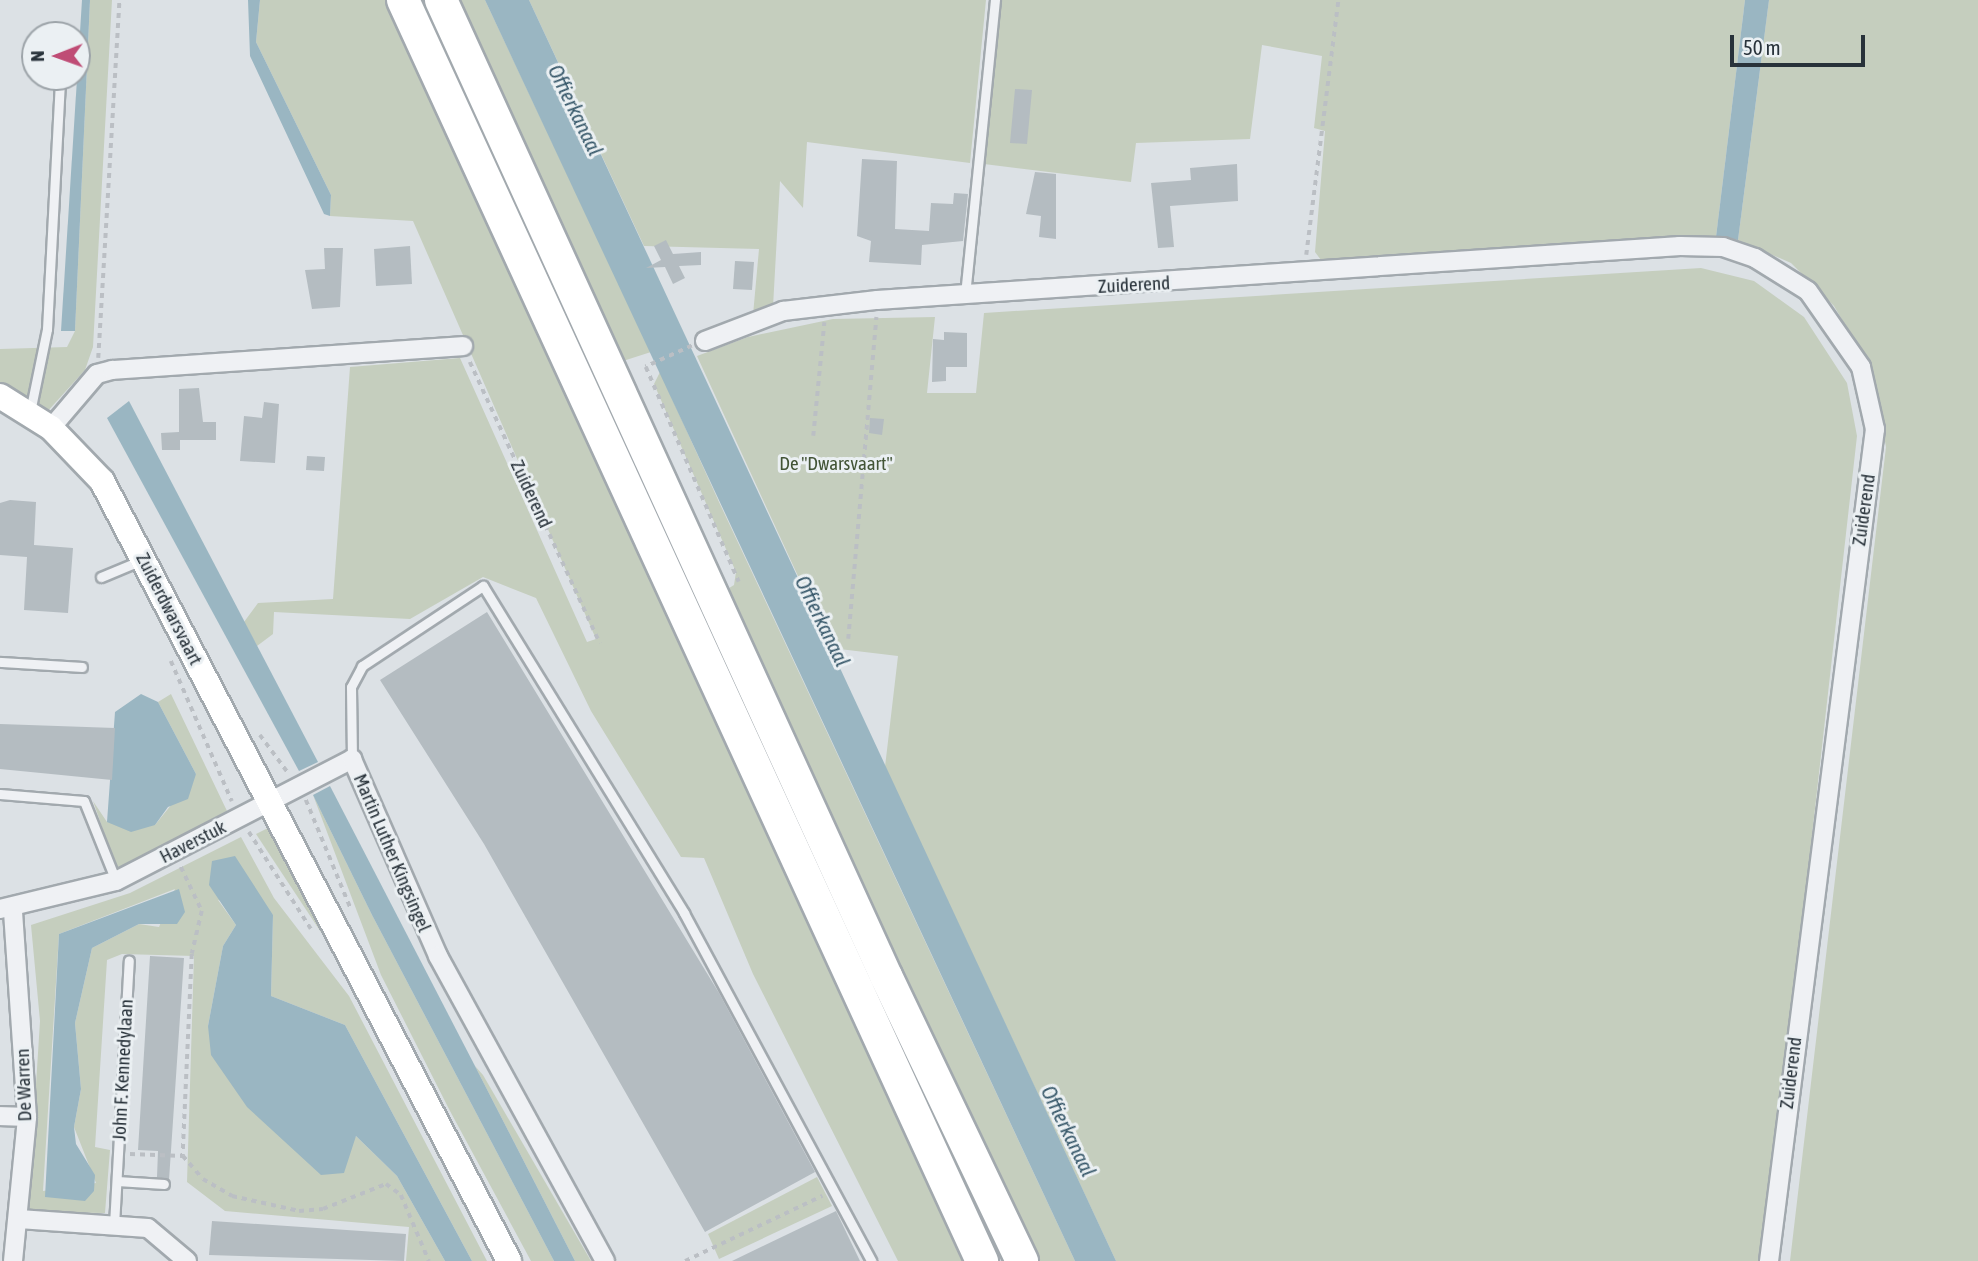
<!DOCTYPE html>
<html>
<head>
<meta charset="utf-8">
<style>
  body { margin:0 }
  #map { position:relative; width:1978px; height:1261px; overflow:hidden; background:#dce1e5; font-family:"Asap Condensed",sans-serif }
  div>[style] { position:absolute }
  .green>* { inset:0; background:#c5cebe }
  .water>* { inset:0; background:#9ab6c2 }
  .building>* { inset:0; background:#b4bcc1 }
  .path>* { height:3.5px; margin-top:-1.75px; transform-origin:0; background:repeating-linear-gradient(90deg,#bbbfc4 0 5px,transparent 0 10px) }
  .roads { filter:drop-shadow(2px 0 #a2a9ae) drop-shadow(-2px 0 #a2a9ae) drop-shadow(0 2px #a2a9ae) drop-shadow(0 -2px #a2a9ae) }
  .lane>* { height:9px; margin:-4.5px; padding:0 4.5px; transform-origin:4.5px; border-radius:4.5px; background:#eff1f4 }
  .street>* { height:18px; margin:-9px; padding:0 9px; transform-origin:9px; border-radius:9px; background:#eff1f4 }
  .secondary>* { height:24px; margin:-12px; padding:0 12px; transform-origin:12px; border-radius:12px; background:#fff }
  .highway>* { height:32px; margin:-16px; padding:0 16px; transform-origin:16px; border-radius:16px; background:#fff }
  span { translate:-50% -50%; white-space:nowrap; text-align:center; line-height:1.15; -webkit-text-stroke:6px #ebf0f3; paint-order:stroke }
  .street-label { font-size:19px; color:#28323a }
  .park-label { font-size:19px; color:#425436 }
  .water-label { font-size:21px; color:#365769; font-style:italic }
  .north { position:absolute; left:21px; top:21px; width:70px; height:70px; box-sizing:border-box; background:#ebf0f3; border:2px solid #9da4a9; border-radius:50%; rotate:269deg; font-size:19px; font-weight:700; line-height:28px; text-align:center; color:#28323a }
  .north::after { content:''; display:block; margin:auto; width:24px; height:32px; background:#bf4c75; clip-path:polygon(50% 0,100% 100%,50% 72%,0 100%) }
  .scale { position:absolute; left:1730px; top:35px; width:135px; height:32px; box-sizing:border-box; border:4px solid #28323a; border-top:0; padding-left:9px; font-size:21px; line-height:24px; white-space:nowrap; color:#28323a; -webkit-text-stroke:5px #ebf0f3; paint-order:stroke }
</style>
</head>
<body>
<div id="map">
  <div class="green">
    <i style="clip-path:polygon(90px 0,112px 0,93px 347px,85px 370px,46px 413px,0 383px,0 349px,67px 347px,75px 331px)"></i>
    <i style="clip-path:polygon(260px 0,387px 0,962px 1261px,898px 1261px,753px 974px,704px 858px,681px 857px,591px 711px,536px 598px,483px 577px,410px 619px,274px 612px,273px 634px,257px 646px,244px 622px,258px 603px,333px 599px,350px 367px,460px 358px,587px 642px,596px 639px,413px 221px,330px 216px,331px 195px,256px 42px)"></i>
    <i style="clip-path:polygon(459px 0,485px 0,651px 352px,623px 361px)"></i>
    <i style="clip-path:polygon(529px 0,986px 0,970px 163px,807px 142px,803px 208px,780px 181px,773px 307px,753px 315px,759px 249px,644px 246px)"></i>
    <i style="clip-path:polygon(1000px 0,1745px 0,1716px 237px,1321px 260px,1315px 252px,1325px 131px,1314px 128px,1322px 56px,1262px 45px,1250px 139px,1136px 143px,1131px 182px,984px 164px)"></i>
    <i style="clip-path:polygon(1769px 0,1978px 0,1978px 1261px,1790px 1261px,1886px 447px,1873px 373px,1834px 306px,1791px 263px,1738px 240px)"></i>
    <i style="clip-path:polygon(1701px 268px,1754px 281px,1804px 317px,1847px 383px,1857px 436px,1764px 1261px,1116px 1261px,885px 767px,898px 656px,831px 648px,697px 356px,748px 337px,833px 319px,935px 317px,927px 393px,976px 393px,984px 313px)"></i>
    <i style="clip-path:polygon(660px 372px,719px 502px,1075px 1261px,1037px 1261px,861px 885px,726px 590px,734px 585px,736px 572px,654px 384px)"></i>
    <i style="clip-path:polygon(171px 694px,227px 811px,117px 870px,93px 801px,107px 822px,155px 825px,196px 774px,158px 702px)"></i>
    <i style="clip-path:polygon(313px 795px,372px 915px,554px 1261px,531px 1261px,450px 1111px,381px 975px)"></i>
    <i style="clip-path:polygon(272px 826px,342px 964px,256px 834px)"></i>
    <i style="clip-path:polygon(evenodd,241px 837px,274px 898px,349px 996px,487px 1261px,472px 1261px,345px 1025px,271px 996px,273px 915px,218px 900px,236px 925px,223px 946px,208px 1026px,348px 1147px,356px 1136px,397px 1176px,445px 1261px,406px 1261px,409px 1227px,225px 1211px,187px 1182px,194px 956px,122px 954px,107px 960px,95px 1147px,110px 1150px,105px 1213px,28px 1212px,40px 1021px,31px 925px,130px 893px,241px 837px,175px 889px,159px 927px,139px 924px,92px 948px,75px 1023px,81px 1089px,74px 1127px,96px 1183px,43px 1191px,59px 934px,175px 889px)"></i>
    <i style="clip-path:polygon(475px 1066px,483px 1075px,591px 1261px,575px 1261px)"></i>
    <i style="clip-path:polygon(817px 1177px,832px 1206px,719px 1259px,708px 1234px)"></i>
  </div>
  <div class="water">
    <i style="clip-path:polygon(82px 0,90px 0,75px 331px,61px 331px)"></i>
    <i style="clip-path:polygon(248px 0,260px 0,256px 42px,331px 195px,330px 216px,324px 214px,250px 56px)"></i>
    <i style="clip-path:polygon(485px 0,529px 0,1116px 1261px,1075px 1261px)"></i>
    <i style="clip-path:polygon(1745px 0,1769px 0,1738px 240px,1716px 237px)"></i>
    <i style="clip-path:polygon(129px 401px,318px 762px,299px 771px,107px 418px)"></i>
    <i style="clip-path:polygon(141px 694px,158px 702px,196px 774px,188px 799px,168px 807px,155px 825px,131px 832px,107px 822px,115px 712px)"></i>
    <i style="clip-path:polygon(330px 786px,475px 1066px,575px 1261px,554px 1261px,372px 915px,313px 795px)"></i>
    <i style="clip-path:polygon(235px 856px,273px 915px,271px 996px,345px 1025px,472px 1261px,445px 1261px,397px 1176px,356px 1136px,344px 1173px,321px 1175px,247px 1107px,211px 1055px,208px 1026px,223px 946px,236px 925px,209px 885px,212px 861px)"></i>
    <i style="clip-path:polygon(179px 889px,185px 912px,177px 924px,139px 924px,92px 948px,75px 1023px,81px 1089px,74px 1127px,76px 1144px,95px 1175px,94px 1191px,85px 1201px,45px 1197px,59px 934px)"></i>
  </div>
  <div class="building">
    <i style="clip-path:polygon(1015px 89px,1032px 90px,1027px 144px,1010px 143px)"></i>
    <i style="clip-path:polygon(862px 159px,897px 161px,895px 229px,929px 231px,931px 203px,953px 204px,954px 193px,968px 194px,963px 241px,922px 245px,921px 265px,869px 262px,871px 241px,857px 236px)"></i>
    <i style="clip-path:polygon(1237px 164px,1238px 201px,1170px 206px,1174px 247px,1158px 248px,1151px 183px,1191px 180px,1190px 168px)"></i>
    <i style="clip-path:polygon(1035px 172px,1056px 174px,1056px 239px,1039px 237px,1041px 216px,1026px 214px)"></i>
    <i style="clip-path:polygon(666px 240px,673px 254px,701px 252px,701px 265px,679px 266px,685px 278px,673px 284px,665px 267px,646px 268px,661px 260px,654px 246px)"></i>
    <i style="clip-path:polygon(410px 246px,412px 284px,376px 286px,374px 249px)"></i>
    <i style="clip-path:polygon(324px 248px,343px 248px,340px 307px,312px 309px,305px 270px,325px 269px)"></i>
    <i style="clip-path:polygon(735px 261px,754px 262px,752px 290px,733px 289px)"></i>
    <i style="clip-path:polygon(944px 332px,967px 333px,967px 367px,946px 367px,946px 381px,932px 382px,933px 339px,944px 340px)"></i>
    <i style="clip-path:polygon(199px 388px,203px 422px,216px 422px,216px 440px,180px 440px,180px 450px,162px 450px,161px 433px,179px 432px,179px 389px)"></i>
    <i style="clip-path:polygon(264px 402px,279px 404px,275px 463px,240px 461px,244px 416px,262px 418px)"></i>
    <i style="clip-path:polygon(870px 418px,884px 419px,882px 435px,869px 433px)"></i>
    <i style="clip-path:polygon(307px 456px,325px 457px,324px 471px,306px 470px)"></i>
    <i style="clip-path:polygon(10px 500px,36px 502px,34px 545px,73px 548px,68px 613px,24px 610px,27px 557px,0 555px,0 503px)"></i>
    <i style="clip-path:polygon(487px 612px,719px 993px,815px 1172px,705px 1232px,484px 844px,380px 680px)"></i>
    <i style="clip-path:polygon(0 724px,115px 728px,112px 780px,0 769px)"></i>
    <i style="clip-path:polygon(150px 956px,184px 958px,169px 1180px,157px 1177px,158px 1151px,138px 1150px)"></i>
    <i style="clip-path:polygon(836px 1211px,860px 1261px,732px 1261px)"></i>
    <i style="clip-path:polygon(212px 1221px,406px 1234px,404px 1261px,209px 1255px)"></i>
  </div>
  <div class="path">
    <i style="left:1306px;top:255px;width:257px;rotate:-82.8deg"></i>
    <i style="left:692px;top:346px;width:51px;rotate:155.5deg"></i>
    <i style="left:646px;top:367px;width:234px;rotate:66.6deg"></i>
    <i style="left:98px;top:358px;width:359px;rotate:-86.6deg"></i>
    <i style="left:470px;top:362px;width:310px;rotate:65.2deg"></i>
    <i style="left:813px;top:436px;width:114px;rotate:-84.4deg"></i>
    <i style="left:848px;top:639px;width:323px;rotate:-85deg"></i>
    <i style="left:171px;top:661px;width:153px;rotate:66.5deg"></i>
    <i style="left:260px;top:735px;width:49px;rotate:53.4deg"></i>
    <i style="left:306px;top:800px;width:116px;rotate:67.6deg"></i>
    <i style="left:249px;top:832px;width:115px;rotate:57.4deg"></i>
    <i style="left:181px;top:867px;width:49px;rotate:64.5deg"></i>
    <i style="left:202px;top:911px;width:44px;rotate:103.1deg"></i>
    <i style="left:192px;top:954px;width:202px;rotate:92.6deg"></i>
    <i style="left:183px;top:1156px;width:30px;rotate:49deg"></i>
    <i style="left:203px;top:1179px;width:34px;rotate:30deg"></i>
    <i style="left:232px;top:1196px;width:69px;rotate:12.6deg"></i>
    <i style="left:299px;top:1211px;width:24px;rotate:-5deg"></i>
    <i style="left:323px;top:1209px;width:68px;rotate:-21.6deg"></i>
    <i style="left:386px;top:1184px;width:19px;rotate:36deg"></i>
    <i style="left:401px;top:1195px;width:72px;rotate:67deg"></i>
    <i style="left:130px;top:1154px;width:53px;rotate:2.2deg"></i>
    <i style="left:685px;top:1261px;width:152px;rotate:-25.4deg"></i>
  </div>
  <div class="roads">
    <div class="lane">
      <i style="left:965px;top:295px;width:297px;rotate:-84.2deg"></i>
      <i style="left:30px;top:412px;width:85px;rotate:-78.4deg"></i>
      <i style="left:47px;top:329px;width:252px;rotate:-87deg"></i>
      <i style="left:101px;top:577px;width:44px;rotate:-22.5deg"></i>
      <i style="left:0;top:662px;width:82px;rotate:3.5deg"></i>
      <i style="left:352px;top:759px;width:72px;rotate:-90.8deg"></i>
      <i style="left:351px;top:687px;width:24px;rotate:-62deg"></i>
      <i style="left:362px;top:666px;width:145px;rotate:-33.5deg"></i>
      <i style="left:483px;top:586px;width:384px;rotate:58.4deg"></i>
      <i style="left:684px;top:913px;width:395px;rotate:61.7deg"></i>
      <i style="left:0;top:794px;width:84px;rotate:4.8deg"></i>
      <i style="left:84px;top:801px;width:86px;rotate:68.2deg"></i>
      <i style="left:117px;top:1181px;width:47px;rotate:3.7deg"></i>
      <i style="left:114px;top:1225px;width:265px;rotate:-86.8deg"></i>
    </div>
    <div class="street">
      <i style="left:705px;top:341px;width:84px;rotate:-21deg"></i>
      <i style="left:783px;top:311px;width:95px;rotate:-6.7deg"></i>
      <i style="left:877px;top:300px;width:805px;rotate:-3.85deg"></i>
      <i style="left:1680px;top:246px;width:43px;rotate:1.3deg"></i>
      <i style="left:1723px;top:247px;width:34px;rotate:19deg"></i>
      <i style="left:1755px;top:258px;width:62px;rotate:31.9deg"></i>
      <i style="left:1808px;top:291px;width:93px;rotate:55.1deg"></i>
      <i style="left:1861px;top:367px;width:64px;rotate:77.3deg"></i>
      <i style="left:1875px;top:429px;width:839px;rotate:97.26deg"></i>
      <i style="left:51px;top:428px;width:71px;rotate:-49.6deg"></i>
      <i style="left:97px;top:374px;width:16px;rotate:-15deg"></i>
      <i style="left:112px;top:370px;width:352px;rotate:-3.9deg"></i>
      <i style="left:0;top:909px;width:119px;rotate:-13.6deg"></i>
      <i style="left:116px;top:881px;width:266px;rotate:-27.3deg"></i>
      <i style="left:352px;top:759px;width:215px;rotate:66.4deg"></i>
      <i style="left:438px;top:956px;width:348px;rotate:61.3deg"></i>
      <i style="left:0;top:1116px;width:27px;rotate:2deg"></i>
      <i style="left:19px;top:1219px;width:129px;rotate:4deg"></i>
      <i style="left:148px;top:1228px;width:51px;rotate:40.2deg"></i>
      <i style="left:13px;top:1261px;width:145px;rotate:-84.4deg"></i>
      <i style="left:27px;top:1117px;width:208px;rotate:-93.9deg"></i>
    </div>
    <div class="secondary">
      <i style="left:0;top:396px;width:60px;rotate:32.1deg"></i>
      <i style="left:51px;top:428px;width:74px;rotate:46.1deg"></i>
      <i style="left:102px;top:481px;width:880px;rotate:62.44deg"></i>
    </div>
    <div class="highway">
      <i style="left:403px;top:0;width:1388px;rotate:65.34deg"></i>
      <i style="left:441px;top:0;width:1073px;rotate:65.49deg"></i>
      <i style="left:886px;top:976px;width:316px;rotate:64.5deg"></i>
    </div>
  </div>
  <div class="street-label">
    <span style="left:1134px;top:285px;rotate:-3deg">Zuiderend</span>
    <span style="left:531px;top:494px;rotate:65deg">Zuiderend</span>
    <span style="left:1864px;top:510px;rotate:-82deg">Zuiderend</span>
    <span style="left:169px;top:609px;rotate:63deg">Zuiderdwarsvaart</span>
    <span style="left:193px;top:842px;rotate:-27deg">Haverstuk</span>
    <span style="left:392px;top:853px;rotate:67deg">Martin Luther Kingsingel</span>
    <span style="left:123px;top:1070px;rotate:-87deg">John F. Kennedylaan</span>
    <span style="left:1791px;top:1073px;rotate:-83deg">Zuiderend</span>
    <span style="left:24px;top:1085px;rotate:-92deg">De Warren</span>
  </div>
  <div class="park-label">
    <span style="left:836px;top:464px">De "Dwarsvaart"</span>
  </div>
  <div class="water-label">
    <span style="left:576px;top:110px;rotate:64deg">Offierkanaal</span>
    <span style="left:823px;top:621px;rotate:64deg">Offierkanaal</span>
    <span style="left:1069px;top:1131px;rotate:64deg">Offierkanaal</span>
  </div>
  <div class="north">N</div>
  <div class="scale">50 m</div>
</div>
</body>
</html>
